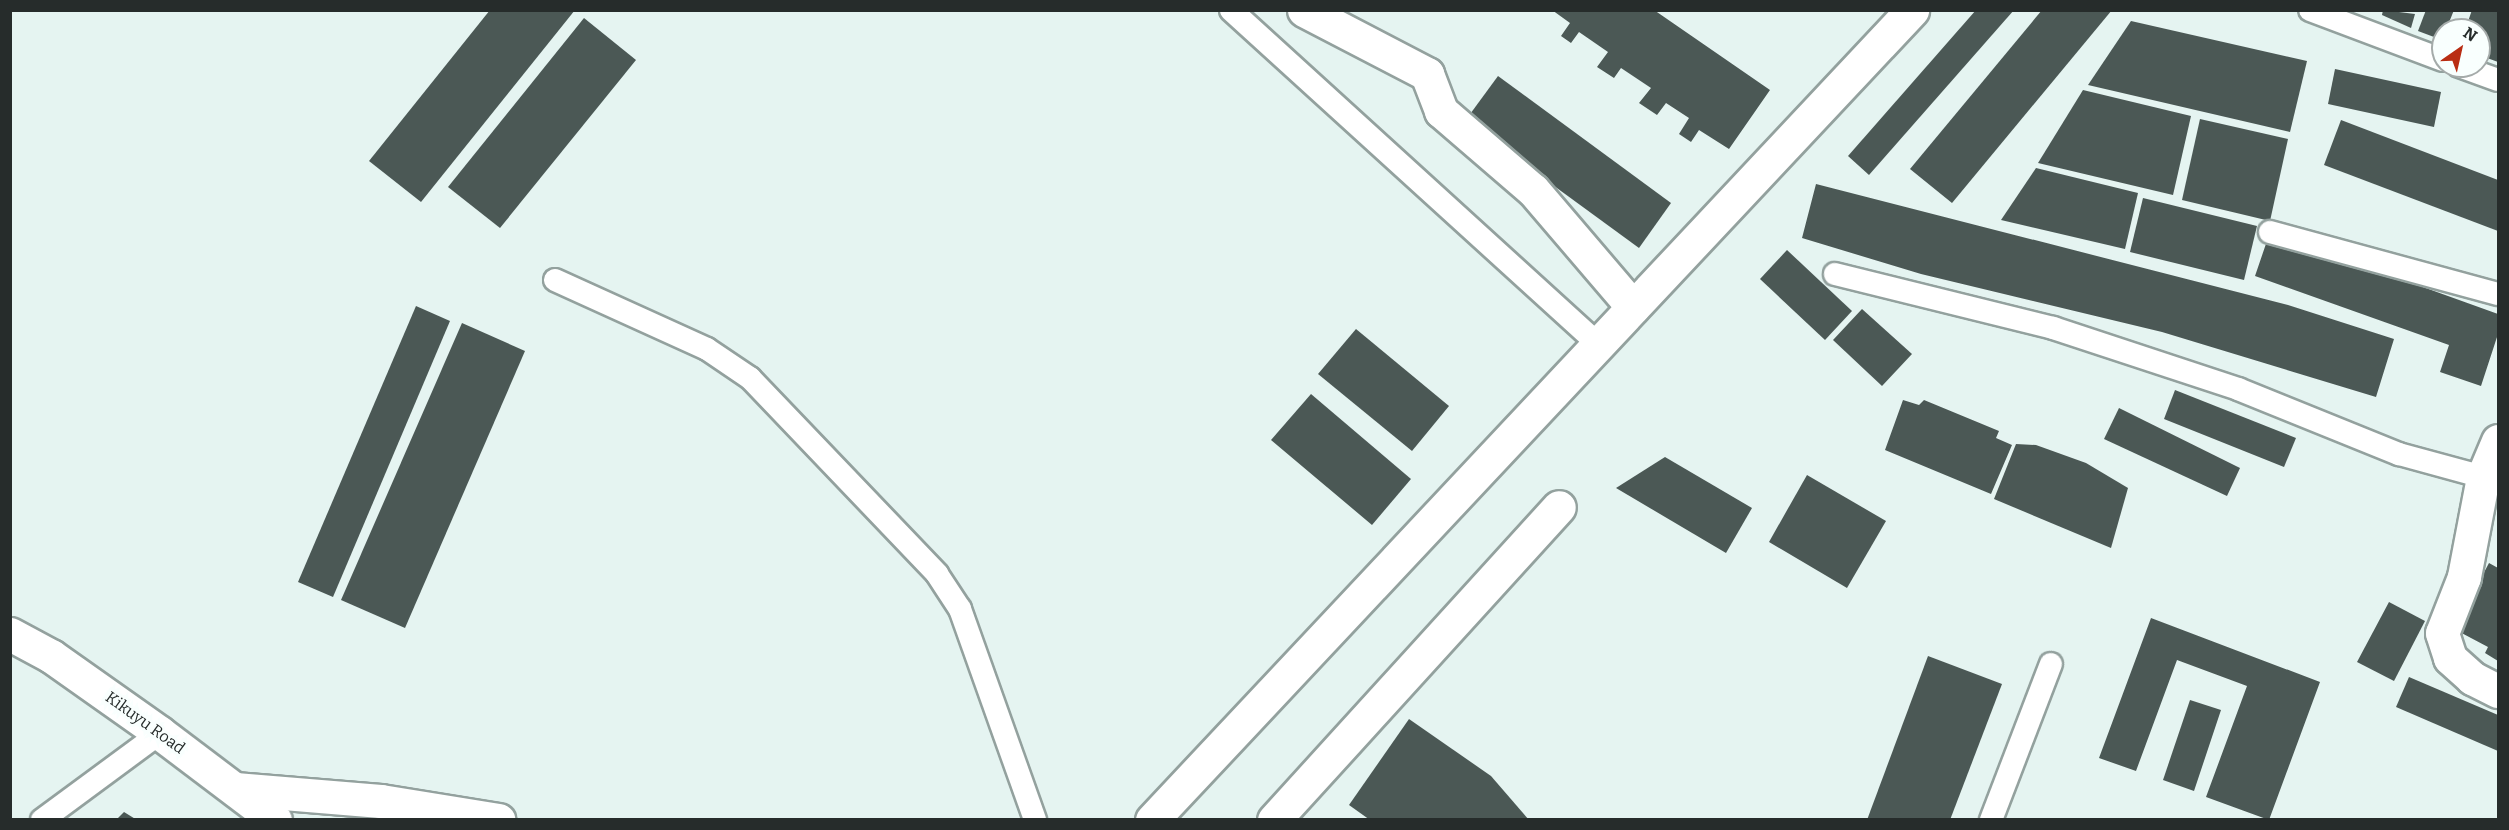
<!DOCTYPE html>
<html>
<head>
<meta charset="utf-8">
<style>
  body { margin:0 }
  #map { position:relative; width:2509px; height:830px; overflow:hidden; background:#e5f4f1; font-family:Bitter,serif }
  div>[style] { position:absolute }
  .building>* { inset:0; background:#4b5855 }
  .roads { filter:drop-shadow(2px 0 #93a19e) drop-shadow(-2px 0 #93a19e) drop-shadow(0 2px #93a19e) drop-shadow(0 -2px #93a19e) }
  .lane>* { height:22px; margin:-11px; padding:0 11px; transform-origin:11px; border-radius:11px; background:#fff }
  .street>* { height:33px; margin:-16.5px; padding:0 16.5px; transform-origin:16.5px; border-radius:16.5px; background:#fff }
  .secondary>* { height:33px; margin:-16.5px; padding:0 16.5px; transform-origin:16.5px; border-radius:16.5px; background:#fff }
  span { translate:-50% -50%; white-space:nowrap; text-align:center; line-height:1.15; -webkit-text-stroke:6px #f9fffe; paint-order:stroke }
  .street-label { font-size:16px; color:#262c2b }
  .frame { position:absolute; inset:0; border:12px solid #262c2b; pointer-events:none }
  .north { position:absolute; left:2431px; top:18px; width:60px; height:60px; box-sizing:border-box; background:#f9fffe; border:2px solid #a5abaa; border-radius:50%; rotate:34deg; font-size:16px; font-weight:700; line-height:24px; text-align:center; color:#262c2b }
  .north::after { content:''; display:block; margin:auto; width:21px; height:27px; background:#b92d13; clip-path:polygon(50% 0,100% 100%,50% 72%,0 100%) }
</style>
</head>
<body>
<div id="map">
  <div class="building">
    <i style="clip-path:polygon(490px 10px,575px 10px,421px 202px,369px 161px)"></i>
    <i style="clip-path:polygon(1552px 10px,1654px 10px,1770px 90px,1729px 149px,1699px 130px,1691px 142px,1679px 134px,1689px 118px,1666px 103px,1657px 115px,1639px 103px,1651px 88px,1621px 68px,1614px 78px,1597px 67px,1608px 52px,1579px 32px,1571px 43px,1561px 36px,1570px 23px)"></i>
    <i style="clip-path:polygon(1976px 10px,2014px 10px,1869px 175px,1848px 156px)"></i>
    <i style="clip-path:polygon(2042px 10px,2112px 10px,1952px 203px,1910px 169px)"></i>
    <i style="clip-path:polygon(2383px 10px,2415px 14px,2411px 28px,2382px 15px)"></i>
    <i style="clip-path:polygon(2426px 10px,2454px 10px,2442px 40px,2418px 31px)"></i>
    <i style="clip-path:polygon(2472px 10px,2498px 10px,2498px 62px,2479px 55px,2479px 30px,2465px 30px)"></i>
    <i style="clip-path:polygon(584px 18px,636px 60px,500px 228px,448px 187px)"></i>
    <i style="clip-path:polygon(2131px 21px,2307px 61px,2290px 132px,2088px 85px)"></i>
    <i style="clip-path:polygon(2335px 69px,2441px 92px,2434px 127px,2328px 104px)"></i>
    <i style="clip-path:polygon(1498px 76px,1671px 203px,1639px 248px,1465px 121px)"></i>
    <i style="clip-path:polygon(2083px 90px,2191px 116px,2173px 195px,2038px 163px)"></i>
    <i style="clip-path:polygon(2200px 119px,2288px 139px,2270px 221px,2182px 200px)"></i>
    <i style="clip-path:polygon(2341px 120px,2498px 180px,2498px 231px,2324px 165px)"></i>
    <i style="clip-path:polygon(2036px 168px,2138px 193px,2125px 249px,2001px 220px)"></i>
    <i style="clip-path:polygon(1816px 184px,2288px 305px,2394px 339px,2376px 397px,2162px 332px,1921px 274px,1802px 238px)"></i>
    <i style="clip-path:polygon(2143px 198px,2257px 226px,2244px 280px,2130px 252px)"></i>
    <i style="clip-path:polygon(2270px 232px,2498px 314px,2498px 334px,2481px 386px,2440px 372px,2449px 345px,2255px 276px)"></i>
    <i style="clip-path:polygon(1787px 250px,1852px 311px,1825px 340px,1760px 279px)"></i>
    <i style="clip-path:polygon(416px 306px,450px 321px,333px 597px,298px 582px)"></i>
    <i style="clip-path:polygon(1862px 309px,1912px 354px,1882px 386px,1833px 340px)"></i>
    <i style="clip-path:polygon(462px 323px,525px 351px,405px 628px,341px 600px)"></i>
    <i style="clip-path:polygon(1356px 329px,1449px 406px,1412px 451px,1318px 374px)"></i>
    <i style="clip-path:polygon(2175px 390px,2296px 438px,2284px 467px,2164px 419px)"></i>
    <i style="clip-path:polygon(1311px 394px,1411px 479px,1372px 525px,1271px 440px)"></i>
    <i style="clip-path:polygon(1903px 400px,1919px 405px,1924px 400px,1999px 431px,1996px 438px,2012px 445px,1991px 494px,1885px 450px)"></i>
    <i style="clip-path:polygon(2119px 408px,2240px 468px,2227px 496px,2104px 439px)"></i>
    <i style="clip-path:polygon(2016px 444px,2036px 445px,2086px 463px,2128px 488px,2111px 548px,1994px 499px)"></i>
    <i style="clip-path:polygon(1665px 457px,1752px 508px,1726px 553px,1616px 488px)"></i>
    <i style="clip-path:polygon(1807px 475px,1886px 521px,1847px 588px,1769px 542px)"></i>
    <i style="clip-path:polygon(2489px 563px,2498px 568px,2498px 661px,2485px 653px,2488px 647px,2454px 629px)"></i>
    <i style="clip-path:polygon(2389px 602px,2425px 621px,2394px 681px,2357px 662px)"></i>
    <i style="clip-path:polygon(2151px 618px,2320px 682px,2269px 820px,2206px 797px,2247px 686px,2177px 660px,2136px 771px,2099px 758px)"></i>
    <i style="clip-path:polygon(1928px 656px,2002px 684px,1950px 820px,1867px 820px)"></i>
    <i style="clip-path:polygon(2409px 677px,2498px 715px,2498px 751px,2396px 707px)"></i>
    <i style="clip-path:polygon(2190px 700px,2221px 710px,2194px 791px,2163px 780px)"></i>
    <i style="clip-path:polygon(1409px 719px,1491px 776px,1529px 820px,1370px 820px,1349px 805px)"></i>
    <i style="clip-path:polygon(124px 812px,137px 820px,116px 820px)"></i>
  </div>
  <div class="roads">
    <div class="lane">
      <i style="left:1231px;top:10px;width:498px;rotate:42.3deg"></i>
      <i style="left:2310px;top:10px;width:142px;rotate:20.6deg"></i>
      <i style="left:2459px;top:66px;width:41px;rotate:19.7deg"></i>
      <i style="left:2270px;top:232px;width:236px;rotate:15.2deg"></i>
      <i style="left:1835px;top:274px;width:225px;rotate:13.9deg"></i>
      <i style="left:2053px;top:328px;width:195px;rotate:18.2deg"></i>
      <i style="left:2238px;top:389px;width:174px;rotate:22deg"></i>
      <i style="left:2399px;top:454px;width:87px;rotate:15.3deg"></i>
      <i style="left:555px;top:280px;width:167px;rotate:24.4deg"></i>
      <i style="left:707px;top:349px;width:52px;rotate:34deg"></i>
      <i style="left:750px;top:378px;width:271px;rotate:46.3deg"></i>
      <i style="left:937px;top:574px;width:42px;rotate:56.7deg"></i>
      <i style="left:960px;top:609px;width:224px;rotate:70.4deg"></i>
      <i style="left:42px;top:820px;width:147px;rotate:-36.4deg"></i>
      <i style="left:1991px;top:820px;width:167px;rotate:-69deg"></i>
    </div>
    <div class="street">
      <i style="left:1304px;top:10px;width:139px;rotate:27.5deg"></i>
      <i style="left:1427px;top:74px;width:40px;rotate:69deg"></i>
      <i style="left:1441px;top:111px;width:121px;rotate:40.7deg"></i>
      <i style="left:1533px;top:190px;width:154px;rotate:49.5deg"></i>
      <i style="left:2498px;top:441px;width:39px;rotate:113deg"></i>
      <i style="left:2483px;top:477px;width:102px;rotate:100.8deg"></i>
      <i style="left:2464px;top:577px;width:60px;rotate:111.4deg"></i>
      <i style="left:2442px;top:633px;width:26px;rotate:72deg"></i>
      <i style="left:2450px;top:658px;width:30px;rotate:42deg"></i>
      <i style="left:2472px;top:678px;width:29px;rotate:27deg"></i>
      <i style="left:235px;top:789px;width:146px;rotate:4.7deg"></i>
      <i style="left:381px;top:801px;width:119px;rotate:9.2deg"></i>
      <i style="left:1152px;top:820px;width:1111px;rotate:-46.82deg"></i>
      <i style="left:1274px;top:820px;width:423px;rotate:-47.7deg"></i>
    </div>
    <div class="secondary">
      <i style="left:10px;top:634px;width:47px;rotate:28.2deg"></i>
      <i style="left:51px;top:656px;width:133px;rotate:35.2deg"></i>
      <i style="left:160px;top:733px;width:144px;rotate:37.1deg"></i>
    </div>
  </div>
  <div class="street-label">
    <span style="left:145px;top:723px;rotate:36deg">Kikuyu Road</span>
  </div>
  <div class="frame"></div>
  <div class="north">N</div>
</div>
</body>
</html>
